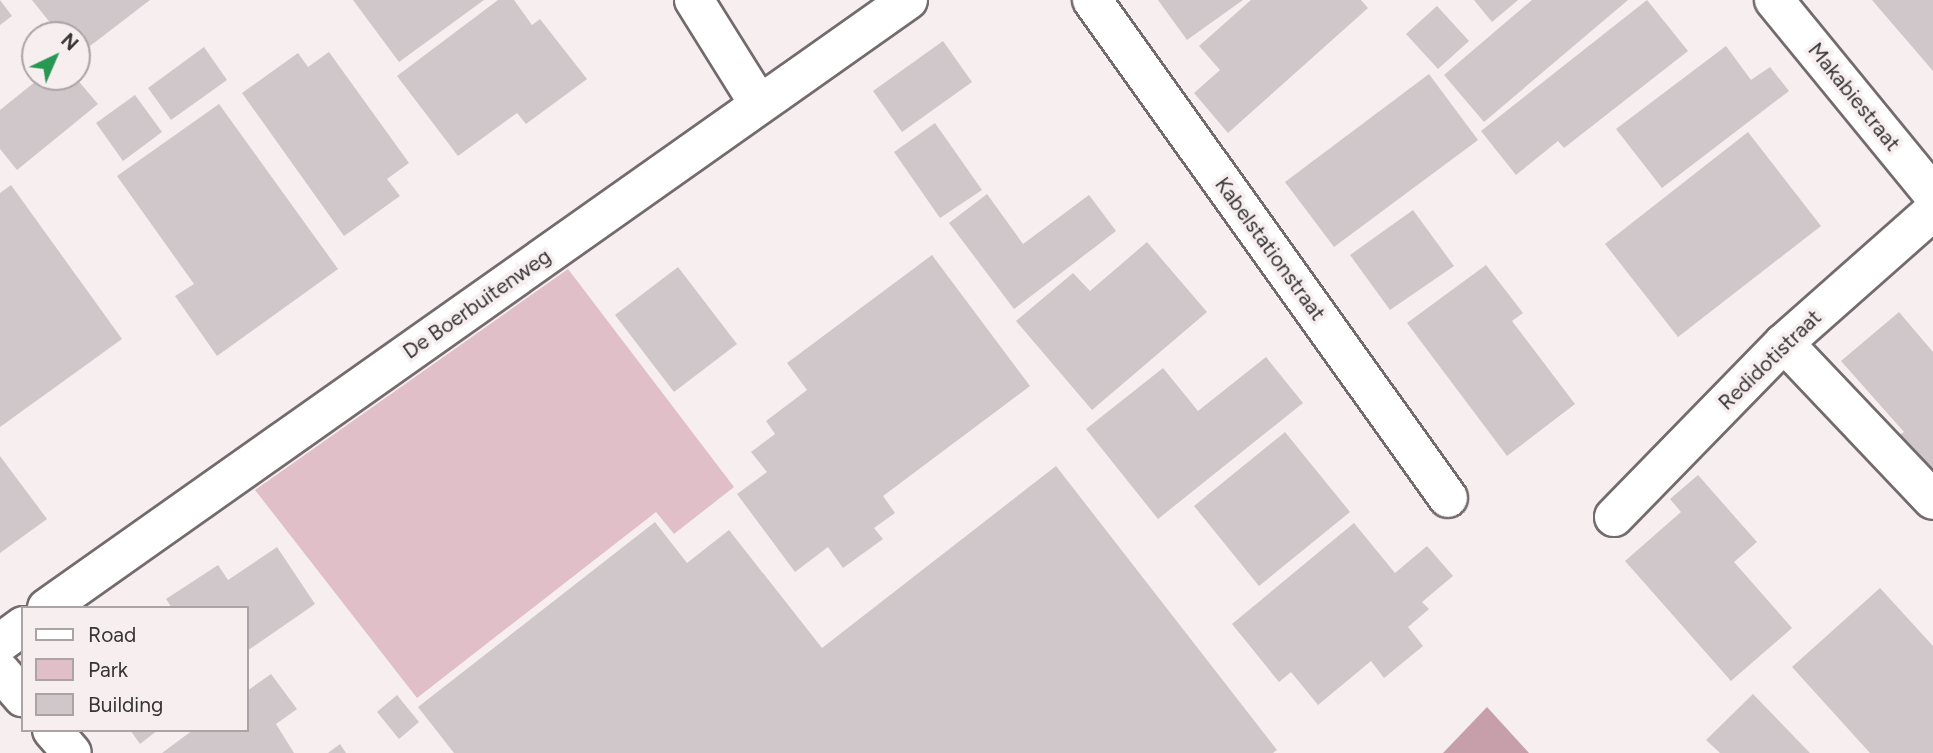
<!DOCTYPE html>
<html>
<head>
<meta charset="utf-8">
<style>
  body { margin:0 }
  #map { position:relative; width:1933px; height:753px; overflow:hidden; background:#f7eef0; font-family:Figtree,sans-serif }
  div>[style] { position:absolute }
  .green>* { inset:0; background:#e0bfc9 }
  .forest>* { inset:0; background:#c79fab }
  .building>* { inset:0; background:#d0c7ca }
  .roads { filter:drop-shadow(2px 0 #736b6d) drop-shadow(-2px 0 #736b6d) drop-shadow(0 2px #736b6d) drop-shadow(0 -2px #736b6d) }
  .minor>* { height:38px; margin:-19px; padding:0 19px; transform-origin:19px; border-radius:19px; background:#fff }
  span { translate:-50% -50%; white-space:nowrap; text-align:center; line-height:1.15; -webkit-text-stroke:7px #f7eef0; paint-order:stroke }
  .street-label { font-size:21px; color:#373435 }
  .legend { position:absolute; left:21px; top:606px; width:228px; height:126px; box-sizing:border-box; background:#f7eef0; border:2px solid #aaa4a5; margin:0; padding:9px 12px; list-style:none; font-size:21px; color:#373435 }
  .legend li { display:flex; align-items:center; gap:14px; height:35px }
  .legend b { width:35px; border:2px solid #aaa4a5 }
  .north { position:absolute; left:21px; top:21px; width:70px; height:70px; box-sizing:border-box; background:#f7eef0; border:2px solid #aaa4a5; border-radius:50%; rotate:44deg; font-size:19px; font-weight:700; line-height:28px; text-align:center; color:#373435 }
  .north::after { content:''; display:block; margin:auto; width:24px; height:32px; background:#289751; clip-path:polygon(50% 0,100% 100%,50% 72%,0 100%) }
</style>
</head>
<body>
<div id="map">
  <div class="green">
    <i style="clip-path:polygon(568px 269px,734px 487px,674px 534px,656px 512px,417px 698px,255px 490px)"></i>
  </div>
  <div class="forest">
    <i style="clip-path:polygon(1487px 707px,1529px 753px,1443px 753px)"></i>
  </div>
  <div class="building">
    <i style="clip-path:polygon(0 0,12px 16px,0 25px)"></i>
    <i style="clip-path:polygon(32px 0,150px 0,77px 56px,77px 35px,60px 35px)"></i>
    <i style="clip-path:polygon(353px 0,484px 0,399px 62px)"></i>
    <i style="clip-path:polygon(498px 0,514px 0,532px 25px,540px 19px,587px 79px,526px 124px,517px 113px,458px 156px,397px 76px)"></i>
    <i style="clip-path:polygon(1158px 0,1243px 0,1187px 40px)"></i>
    <i style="clip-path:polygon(1251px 0,1361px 0,1368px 8px,1228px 133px,1194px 93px,1220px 70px,1199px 46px)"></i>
    <i style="clip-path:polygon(1474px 0,1518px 0,1492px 22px)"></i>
    <i style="clip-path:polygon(1532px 0,1628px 0,1484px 122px,1444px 75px)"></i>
    <i style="clip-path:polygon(1647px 0,1688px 51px,1564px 148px,1558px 141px,1516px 175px,1481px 131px)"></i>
    <i style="clip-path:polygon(1872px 0,1933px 0,1933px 71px)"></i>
    <i style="clip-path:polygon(1437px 6px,1469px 41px,1438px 69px,1406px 34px)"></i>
    <i style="clip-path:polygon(943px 41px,972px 82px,902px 132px,873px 91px)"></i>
    <i style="clip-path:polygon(1726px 46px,1751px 80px,1770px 67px,1789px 91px,1662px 188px,1616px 129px)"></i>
    <i style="clip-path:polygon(204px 47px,227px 80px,171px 120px,148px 88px)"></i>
    <i style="clip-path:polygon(329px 52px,409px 163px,387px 179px,400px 196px,344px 236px,242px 93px,298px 53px,308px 67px)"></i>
    <i style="clip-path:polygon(1429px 74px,1478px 140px,1334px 247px,1285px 182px)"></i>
    <i style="clip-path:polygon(41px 77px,75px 77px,98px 104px,17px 170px,0 149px,0 110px)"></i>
    <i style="clip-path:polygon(135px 95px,162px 132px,123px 161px,96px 123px)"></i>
    <i style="clip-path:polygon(219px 104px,338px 269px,217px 356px,175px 296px,194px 284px,117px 176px)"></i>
    <i style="clip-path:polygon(935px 123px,982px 190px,940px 218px,894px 152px)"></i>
    <i style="clip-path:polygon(1748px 132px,1821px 226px,1678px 337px,1605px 244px)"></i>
    <i style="clip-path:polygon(11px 185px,122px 339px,0 427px,0 193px)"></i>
    <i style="clip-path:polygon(987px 194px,1023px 244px,1089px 195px,1116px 231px,1014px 309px,949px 223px)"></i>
    <i style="clip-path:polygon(1413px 210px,1454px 266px,1390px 310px,1350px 255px)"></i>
    <i style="clip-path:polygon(1147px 242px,1207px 312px,1092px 410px,1016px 321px,1073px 273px,1090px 291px)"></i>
    <i style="clip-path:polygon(932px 255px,1030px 386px,883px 496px,895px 513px,874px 528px,883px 539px,843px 568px,828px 547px,795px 572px,737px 494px,767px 472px,751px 452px,775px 434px,766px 421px,807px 390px,787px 363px)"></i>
    <i style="clip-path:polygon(1486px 265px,1523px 313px,1512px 321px,1575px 404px,1507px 456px,1407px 323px)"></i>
    <i style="clip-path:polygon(678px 267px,737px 344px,674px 392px,615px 315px)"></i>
    <i style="clip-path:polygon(1899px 312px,1933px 352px,1933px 480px,1895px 438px,1904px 432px,1841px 361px)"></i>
    <i style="clip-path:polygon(1266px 357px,1303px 403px,1158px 519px,1086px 429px,1163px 368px,1198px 411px)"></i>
    <i style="clip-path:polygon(1285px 432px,1350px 512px,1259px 586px,1194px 506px)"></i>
    <i style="clip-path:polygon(0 456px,47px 519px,0 553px)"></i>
    <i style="clip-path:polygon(1056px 466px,1277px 750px,1273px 753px,454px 753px,418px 707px,655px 522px,687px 563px,729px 530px,822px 648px)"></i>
    <i style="clip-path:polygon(1698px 475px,1757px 542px,1734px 562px,1792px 628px,1731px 681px,1625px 561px,1681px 512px,1670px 499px)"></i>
    <i style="clip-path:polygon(1354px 523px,1395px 573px,1427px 546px,1453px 576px,1422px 602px,1429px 609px,1408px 627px,1423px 646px,1384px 678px,1371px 661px,1318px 705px,1291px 672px,1279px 682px,1232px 624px)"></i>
    <i style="clip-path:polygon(277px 547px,315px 604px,247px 651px,247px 608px,172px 608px,166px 599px,218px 565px,228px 580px)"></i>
    <i style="clip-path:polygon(1880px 588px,1933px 646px,1933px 753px,1870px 753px,1792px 667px)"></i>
    <i style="clip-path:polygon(271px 674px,297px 709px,276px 724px,294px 753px,162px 753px,193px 730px,247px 730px,247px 691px)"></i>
    <i style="clip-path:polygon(1753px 694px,1810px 753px,1720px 753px,1706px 740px)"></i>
    <i style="clip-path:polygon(397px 695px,419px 722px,399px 739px,377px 712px)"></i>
    <i style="clip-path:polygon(130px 730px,158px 730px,140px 744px)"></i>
    <i style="clip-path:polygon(340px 744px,346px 753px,328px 753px)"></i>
  </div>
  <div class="roads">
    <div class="minor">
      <i style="left:694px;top:0;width:123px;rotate:58deg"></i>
      <i style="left:1092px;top:0;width:612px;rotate:54.44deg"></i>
      <i style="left:1774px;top:0;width:251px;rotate:50.7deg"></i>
      <i style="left:1784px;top:343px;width:216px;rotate:46.5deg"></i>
      <i style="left:1614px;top:517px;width:243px;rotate:-45.7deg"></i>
      <i style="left:1784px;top:343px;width:199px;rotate:-41.5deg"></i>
      <i style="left:47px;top:608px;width:1054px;rotate:-35.23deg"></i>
      <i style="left:0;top:643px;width:29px;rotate:-36deg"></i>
      <i style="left:0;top:671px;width:35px;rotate:49deg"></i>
      <i style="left:52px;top:730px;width:30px;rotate:49deg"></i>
    </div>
  </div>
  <div class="street-label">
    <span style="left:1854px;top:97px;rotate:51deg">Makabiestraat</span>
    <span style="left:1270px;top:249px;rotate:54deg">Kabelstationstraat</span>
    <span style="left:477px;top:304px;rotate:-35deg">De Boerbuitenweg</span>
    <span style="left:1770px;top:360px;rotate:-44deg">Redidotistraat</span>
  </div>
  <ul class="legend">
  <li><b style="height:9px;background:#fff"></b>Road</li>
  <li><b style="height:19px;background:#e0bfc9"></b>Park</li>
  <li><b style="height:19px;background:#d0c7ca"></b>Building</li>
  </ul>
  <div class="north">N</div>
</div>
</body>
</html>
